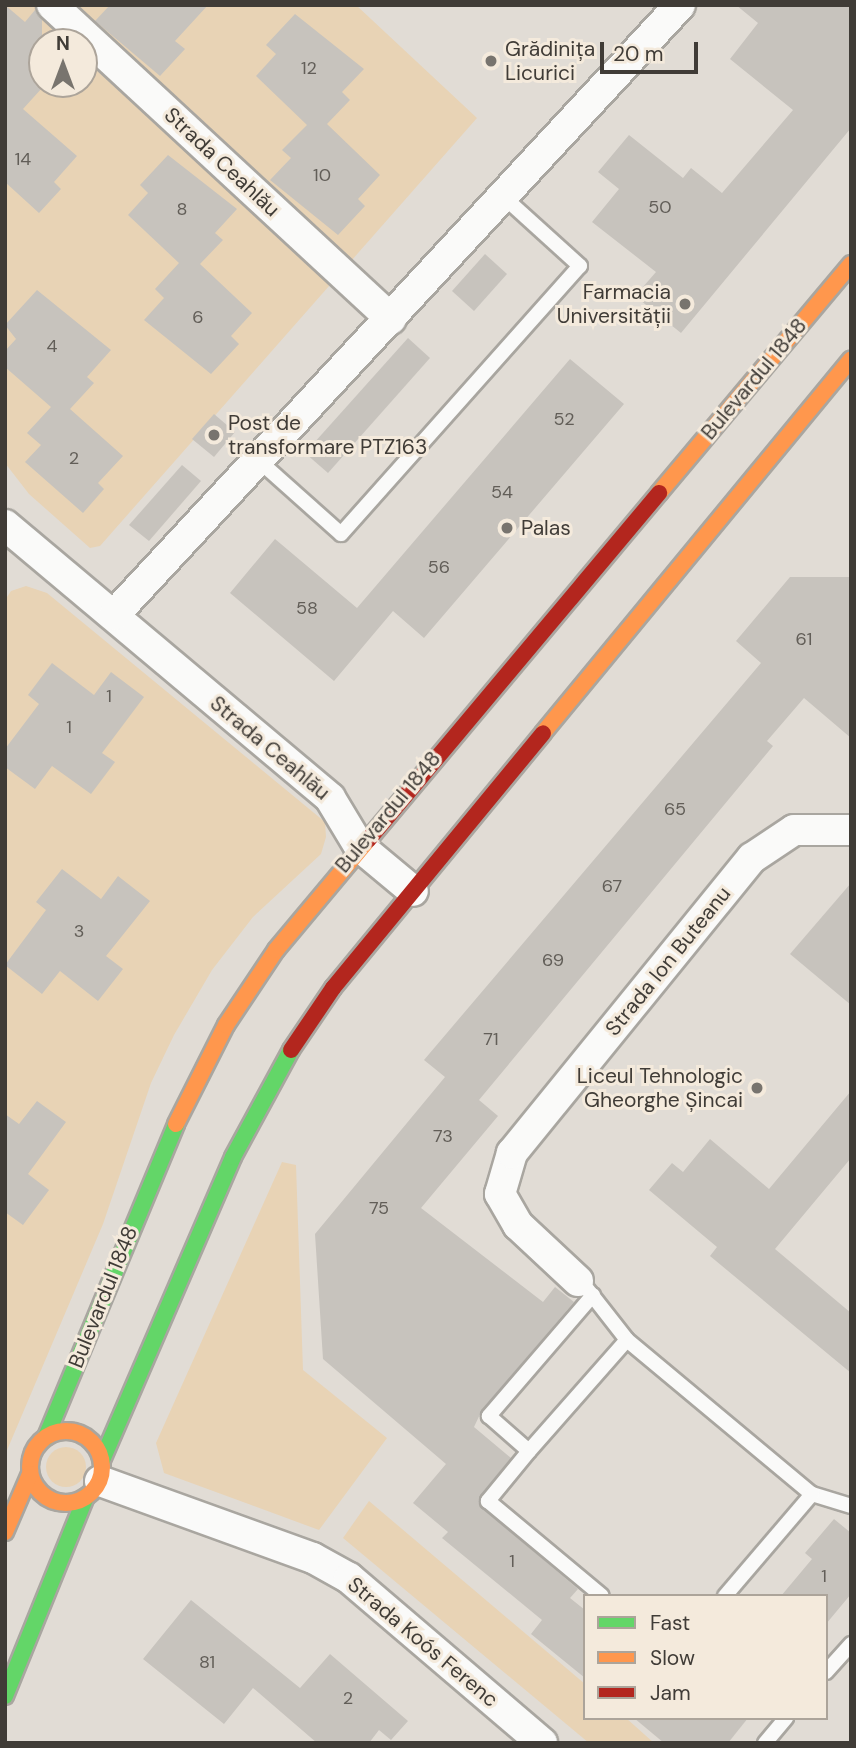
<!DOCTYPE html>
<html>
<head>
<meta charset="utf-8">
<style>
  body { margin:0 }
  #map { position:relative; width:856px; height:1748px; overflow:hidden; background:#e1dcd5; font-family:"DM Sans",sans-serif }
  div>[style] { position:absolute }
  .green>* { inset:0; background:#e8d3b5 }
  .round { border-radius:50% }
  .building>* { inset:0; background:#c7c3bd }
  .roads { filter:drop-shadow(2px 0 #a9a6a0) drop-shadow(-2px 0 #a9a6a0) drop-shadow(0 2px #a9a6a0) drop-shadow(0 -2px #a9a6a0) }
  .lane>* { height:14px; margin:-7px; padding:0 7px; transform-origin:7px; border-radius:7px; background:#fafaf9 }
  .street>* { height:30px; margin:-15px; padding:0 15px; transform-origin:15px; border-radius:15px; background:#fafaf9 }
  .fast>* { height:16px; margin:-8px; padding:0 8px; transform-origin:8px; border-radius:8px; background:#63d668 }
  .slow>* { height:16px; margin:-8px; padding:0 8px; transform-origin:8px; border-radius:8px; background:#ff974d }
  .slow>.ring { margin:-8px; padding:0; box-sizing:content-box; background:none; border:16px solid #ff974d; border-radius:50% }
  .jam>* { height:16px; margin:-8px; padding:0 8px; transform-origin:8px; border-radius:8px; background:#b3261e }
  .dots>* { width:19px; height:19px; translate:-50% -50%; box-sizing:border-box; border:4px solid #f4eadc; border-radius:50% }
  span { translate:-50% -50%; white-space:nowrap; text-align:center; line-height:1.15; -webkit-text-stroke:6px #f4eadc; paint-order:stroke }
  .number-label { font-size:18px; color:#625e58 }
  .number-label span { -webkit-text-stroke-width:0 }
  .poi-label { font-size:21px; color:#403c37 }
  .left { translate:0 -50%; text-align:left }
  .right { translate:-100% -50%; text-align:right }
  .street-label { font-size:21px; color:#403c37 }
  .frame { position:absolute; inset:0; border:7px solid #403c37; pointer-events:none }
  .legend { position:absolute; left:583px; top:1594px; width:245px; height:126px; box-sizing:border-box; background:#f4eadc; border:2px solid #aca49a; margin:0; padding:9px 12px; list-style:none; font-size:21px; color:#403c37 }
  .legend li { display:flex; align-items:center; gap:14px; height:35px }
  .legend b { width:35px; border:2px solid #aca49a }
  .north { position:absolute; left:28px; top:28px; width:70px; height:70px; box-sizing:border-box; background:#f4eadc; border:2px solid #aca49a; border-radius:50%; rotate:0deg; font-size:19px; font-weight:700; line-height:28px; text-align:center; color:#403c37 }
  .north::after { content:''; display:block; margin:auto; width:24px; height:32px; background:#78746e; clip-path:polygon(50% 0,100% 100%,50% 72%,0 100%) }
  .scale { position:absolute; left:600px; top:42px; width:98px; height:32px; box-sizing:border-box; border:4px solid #403c37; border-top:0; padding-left:9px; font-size:21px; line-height:24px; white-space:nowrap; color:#403c37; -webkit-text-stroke:5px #f4eadc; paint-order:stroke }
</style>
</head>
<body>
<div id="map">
  <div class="green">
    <i style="clip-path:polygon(evenodd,5px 5px,356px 5px,477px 118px,100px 546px,90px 548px,29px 494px,5px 463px,5px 5px,42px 42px,84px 42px,84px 84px,42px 84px,42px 42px)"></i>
    <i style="clip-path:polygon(26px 586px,47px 593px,325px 822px,326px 837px,321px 854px,253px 917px,212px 970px,174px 1035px,151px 1083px,103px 1224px,5px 1455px,5px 600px,11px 591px)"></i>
    <i style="clip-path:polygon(282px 1162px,296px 1165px,303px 1370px,387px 1438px,319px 1530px,164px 1473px,156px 1443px)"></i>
    <i class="round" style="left:46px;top:1447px;width:40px;height:40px"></i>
    <i style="clip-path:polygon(369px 1501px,585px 1684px,585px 1718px,626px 1718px,654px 1743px,589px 1743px,343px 1538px)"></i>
  </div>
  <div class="building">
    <i style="clip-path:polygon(5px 5px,25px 22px,35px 10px,42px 20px,42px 88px,23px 109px,77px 156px,54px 182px,61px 189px,39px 213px,5px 182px)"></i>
    <i style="clip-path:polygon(110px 5px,208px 5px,175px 41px,185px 49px,160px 76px,95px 21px)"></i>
    <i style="clip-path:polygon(736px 5px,851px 5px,851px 128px,681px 333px,635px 296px,656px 272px,592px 222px,619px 189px,598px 172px,629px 135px,683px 178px,691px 168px,722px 193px,793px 110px,730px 59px,758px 23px)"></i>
    <i style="clip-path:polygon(295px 14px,364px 69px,342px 92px,350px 100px,327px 124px,380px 175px,358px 199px,365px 206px,338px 235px,270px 180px,291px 158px,282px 150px,307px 125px,256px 76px,276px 54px,266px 45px)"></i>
    <i style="clip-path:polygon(168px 155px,237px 209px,215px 233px,223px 240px,200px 264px,252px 313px,231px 336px,239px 344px,211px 374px,144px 320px,164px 298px,155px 289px,179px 263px,128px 215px,148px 193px,140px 185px)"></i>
    <i style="clip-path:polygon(485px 254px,507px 274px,474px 311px,452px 291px)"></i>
    <i style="clip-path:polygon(37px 290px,111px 350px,87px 377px,94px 383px,70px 409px,123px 456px,98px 483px,104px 489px,83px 513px,25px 462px,41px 445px,27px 433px,51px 407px,5px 367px,5px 351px,16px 339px,5px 325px)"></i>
    <i style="clip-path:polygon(408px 338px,430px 358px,328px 473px,305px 453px)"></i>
    <i style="clip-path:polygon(570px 359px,624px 404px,424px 638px,393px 611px,334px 681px,230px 593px,275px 539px,357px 608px)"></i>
    <i style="clip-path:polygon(214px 414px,235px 432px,214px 457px,192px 439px)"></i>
    <i style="clip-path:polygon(182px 465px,201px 481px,149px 541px,129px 525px)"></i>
    <i style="clip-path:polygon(790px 577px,851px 577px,851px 738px,804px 698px,767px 741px,773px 746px,479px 1100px,498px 1116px,421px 1208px,543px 1302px,555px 1287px,574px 1302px,482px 1410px,474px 1427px,511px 1458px,481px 1495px,479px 1505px,578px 1589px,570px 1598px,585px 1610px,585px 1678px,531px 1634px,542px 1620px,442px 1538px,448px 1532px,413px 1503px,446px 1464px,323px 1359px,315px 1234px,445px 1077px,424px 1060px,761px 663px,736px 641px)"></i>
    <i style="clip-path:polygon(52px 663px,94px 695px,111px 672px,144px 697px,102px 753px,115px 762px,91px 794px,52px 766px,35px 789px,5px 767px,5px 749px,39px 704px,28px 695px)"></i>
    <i style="clip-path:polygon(62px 869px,101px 899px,118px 876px,150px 901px,106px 956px,123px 969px,98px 1001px,60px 971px,42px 994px,5px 965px,46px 910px,36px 902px)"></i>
    <i style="clip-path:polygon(851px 883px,851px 1005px,790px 954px)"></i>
    <i style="clip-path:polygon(851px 1091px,851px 1158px,775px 1249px,851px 1313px,851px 1373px,710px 1256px,717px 1247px,649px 1190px,672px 1163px,683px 1172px,710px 1139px,769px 1189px)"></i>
    <i style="clip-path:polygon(37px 1101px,66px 1122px,28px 1174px,49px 1190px,23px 1225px,5px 1212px,5px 1114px,19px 1124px)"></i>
    <i style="clip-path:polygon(834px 1519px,851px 1533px,851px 1594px,826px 1624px,826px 1596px,781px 1596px,812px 1559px,805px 1553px)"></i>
    <i style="clip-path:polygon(191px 1600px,300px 1688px,330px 1654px,408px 1721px,391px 1740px,379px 1730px,369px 1743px,317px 1743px,253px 1688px,224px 1724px,143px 1659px)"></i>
    <i style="clip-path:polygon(634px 1718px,748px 1718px,728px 1743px,664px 1743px)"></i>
  </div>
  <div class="roads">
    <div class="lane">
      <i style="left:258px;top:460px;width:111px;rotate:41.7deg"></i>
      <i style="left:341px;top:534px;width:359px;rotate:-48.3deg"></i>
      <i style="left:580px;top:266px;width:103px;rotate:-137.8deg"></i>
      <i style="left:588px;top:1290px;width:63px;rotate:52deg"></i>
      <i style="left:627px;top:1340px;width:241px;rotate:39.8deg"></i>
      <i style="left:812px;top:1494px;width:41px;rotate:17.1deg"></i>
      <i style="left:593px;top:1295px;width:160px;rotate:130.7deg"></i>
      <i style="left:489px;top:1416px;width:53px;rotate:41.2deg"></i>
      <i style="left:529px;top:1451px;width:65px;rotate:129.4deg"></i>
      <i style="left:488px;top:1501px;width:148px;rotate:39.8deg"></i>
      <i style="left:529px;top:1451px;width:148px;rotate:-48.6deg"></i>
      <i style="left:725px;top:1596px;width:134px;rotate:-49.5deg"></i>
      <i style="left:826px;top:1672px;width:38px;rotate:-48deg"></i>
      <i style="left:765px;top:1743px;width:33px;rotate:-50deg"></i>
    </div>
    <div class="street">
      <i style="left:52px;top:5px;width:462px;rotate:42.8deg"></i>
      <i style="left:5px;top:525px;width:424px;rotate:40deg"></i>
      <i style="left:330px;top:798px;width:56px;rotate:58.9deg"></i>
      <i style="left:359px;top:846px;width:70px;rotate:39.8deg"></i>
      <i style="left:114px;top:615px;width:832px;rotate:-47.14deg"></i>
      <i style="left:578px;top:1281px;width:82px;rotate:-137deg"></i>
      <i style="left:518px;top:1225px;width:36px;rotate:-120deg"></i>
      <i style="left:500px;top:1194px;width:43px;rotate:-73.7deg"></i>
      <i style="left:512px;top:1153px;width:380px;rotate:-50.9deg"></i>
      <i style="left:752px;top:858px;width:50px;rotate:-33.7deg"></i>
      <i style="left:794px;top:830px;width:57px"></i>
      <i style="left:100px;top:1481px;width:226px;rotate:19.9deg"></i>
      <i style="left:313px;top:1558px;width:41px;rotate:29.1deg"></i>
      <i style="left:349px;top:1578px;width:254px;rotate:40.5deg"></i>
    </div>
    <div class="fast">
      <i style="left:46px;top:1437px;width:339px;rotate:-67.4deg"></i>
      <i style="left:102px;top:1460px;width:330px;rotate:-66.6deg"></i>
      <i style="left:233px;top:1157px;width:122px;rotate:-61.5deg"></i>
      <i style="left:5px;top:1696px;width:215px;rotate:-67.9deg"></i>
    </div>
    <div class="slow">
      <i style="left:659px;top:493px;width:299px;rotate:-50deg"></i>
      <i style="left:543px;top:733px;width:484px;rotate:-50.5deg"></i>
      <i style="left:176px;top:1124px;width:111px;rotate:-63.2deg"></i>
      <i style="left:226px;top:1025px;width:90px;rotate:-56.3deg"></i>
      <i style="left:276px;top:950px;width:143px;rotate:-50.1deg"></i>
      <i class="ring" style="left:30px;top:1431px;width:56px;height:56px"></i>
      <i style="left:5px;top:1532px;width:63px;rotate:-66.7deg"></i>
    </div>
    <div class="jam">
      <i style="left:368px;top:840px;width:453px;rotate:-50deg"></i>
      <i style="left:291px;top:1050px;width:75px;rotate:-55.9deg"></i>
      <i style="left:333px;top:988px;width:330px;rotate:-50.5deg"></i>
    </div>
  </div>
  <div class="dots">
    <i style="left:491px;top:61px;background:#78746e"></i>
    <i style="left:685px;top:304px;background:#78746e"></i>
    <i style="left:214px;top:435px;background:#78746e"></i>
    <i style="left:507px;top:528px;background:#78746e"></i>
    <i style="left:757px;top:1088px;background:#78746e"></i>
  </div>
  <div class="number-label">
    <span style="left:309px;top:68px">12</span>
    <span style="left:23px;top:159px">14</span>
    <span style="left:322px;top:175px">10</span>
    <span style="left:660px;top:207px">50</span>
    <span style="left:182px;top:209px">8</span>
    <span style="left:198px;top:317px">6</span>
    <span style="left:52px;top:346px">4</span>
    <span style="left:564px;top:419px">52</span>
    <span style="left:74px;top:458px">2</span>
    <span style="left:502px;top:492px">54</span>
    <span style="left:439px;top:567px">56</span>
    <span style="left:307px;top:608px">58</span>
    <span style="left:804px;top:639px">61</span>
    <span style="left:109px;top:696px">1</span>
    <span style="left:69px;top:727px">1</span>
    <span style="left:675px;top:809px">65</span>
    <span style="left:612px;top:886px">67</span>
    <span style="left:79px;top:931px">3</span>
    <span style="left:553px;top:960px">69</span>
    <span style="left:491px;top:1039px">71</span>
    <span style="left:443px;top:1136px">73</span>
    <span style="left:379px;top:1208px">75</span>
    <span style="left:512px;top:1561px">1</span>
    <span style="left:824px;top:1576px">1</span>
    <span style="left:207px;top:1662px">81</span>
    <span style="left:348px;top:1698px">2</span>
  </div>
  <div class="poi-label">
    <span class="left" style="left:505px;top:61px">Grădinița<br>Licurici</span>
    <span class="right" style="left:671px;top:304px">Farmacia<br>Universității</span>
    <span class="left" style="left:228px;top:435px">Post de<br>transformare PTZ163</span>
    <span class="left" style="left:521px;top:528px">Palas</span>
    <span class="right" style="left:743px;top:1088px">Liceul Tehnologic<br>Gheorghe Șincai</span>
  </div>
  <div class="street-label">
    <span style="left:222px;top:162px;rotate:43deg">Strada Ceahlău</span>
    <span style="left:754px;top:379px;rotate:-50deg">Bulevardul 1848</span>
    <span style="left:270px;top:748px;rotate:40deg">Strada Ceahlău</span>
    <span style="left:388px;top:812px;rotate:-50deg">Bulevardul 1848</span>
    <span style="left:668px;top:961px;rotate:-51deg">Strada Ion Buteanu</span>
    <span style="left:103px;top:1297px;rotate:-68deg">Bulevardul 1848</span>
    <span style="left:423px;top:1642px;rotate:40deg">Strada Koós Ferenc</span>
  </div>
  <div class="frame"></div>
  <ul class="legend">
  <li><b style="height:9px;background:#63d668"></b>Fast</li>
  <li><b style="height:9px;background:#ff974d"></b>Slow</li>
  <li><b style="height:9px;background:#b3261e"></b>Jam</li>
  </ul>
  <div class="north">N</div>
  <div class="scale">20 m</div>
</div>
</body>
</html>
